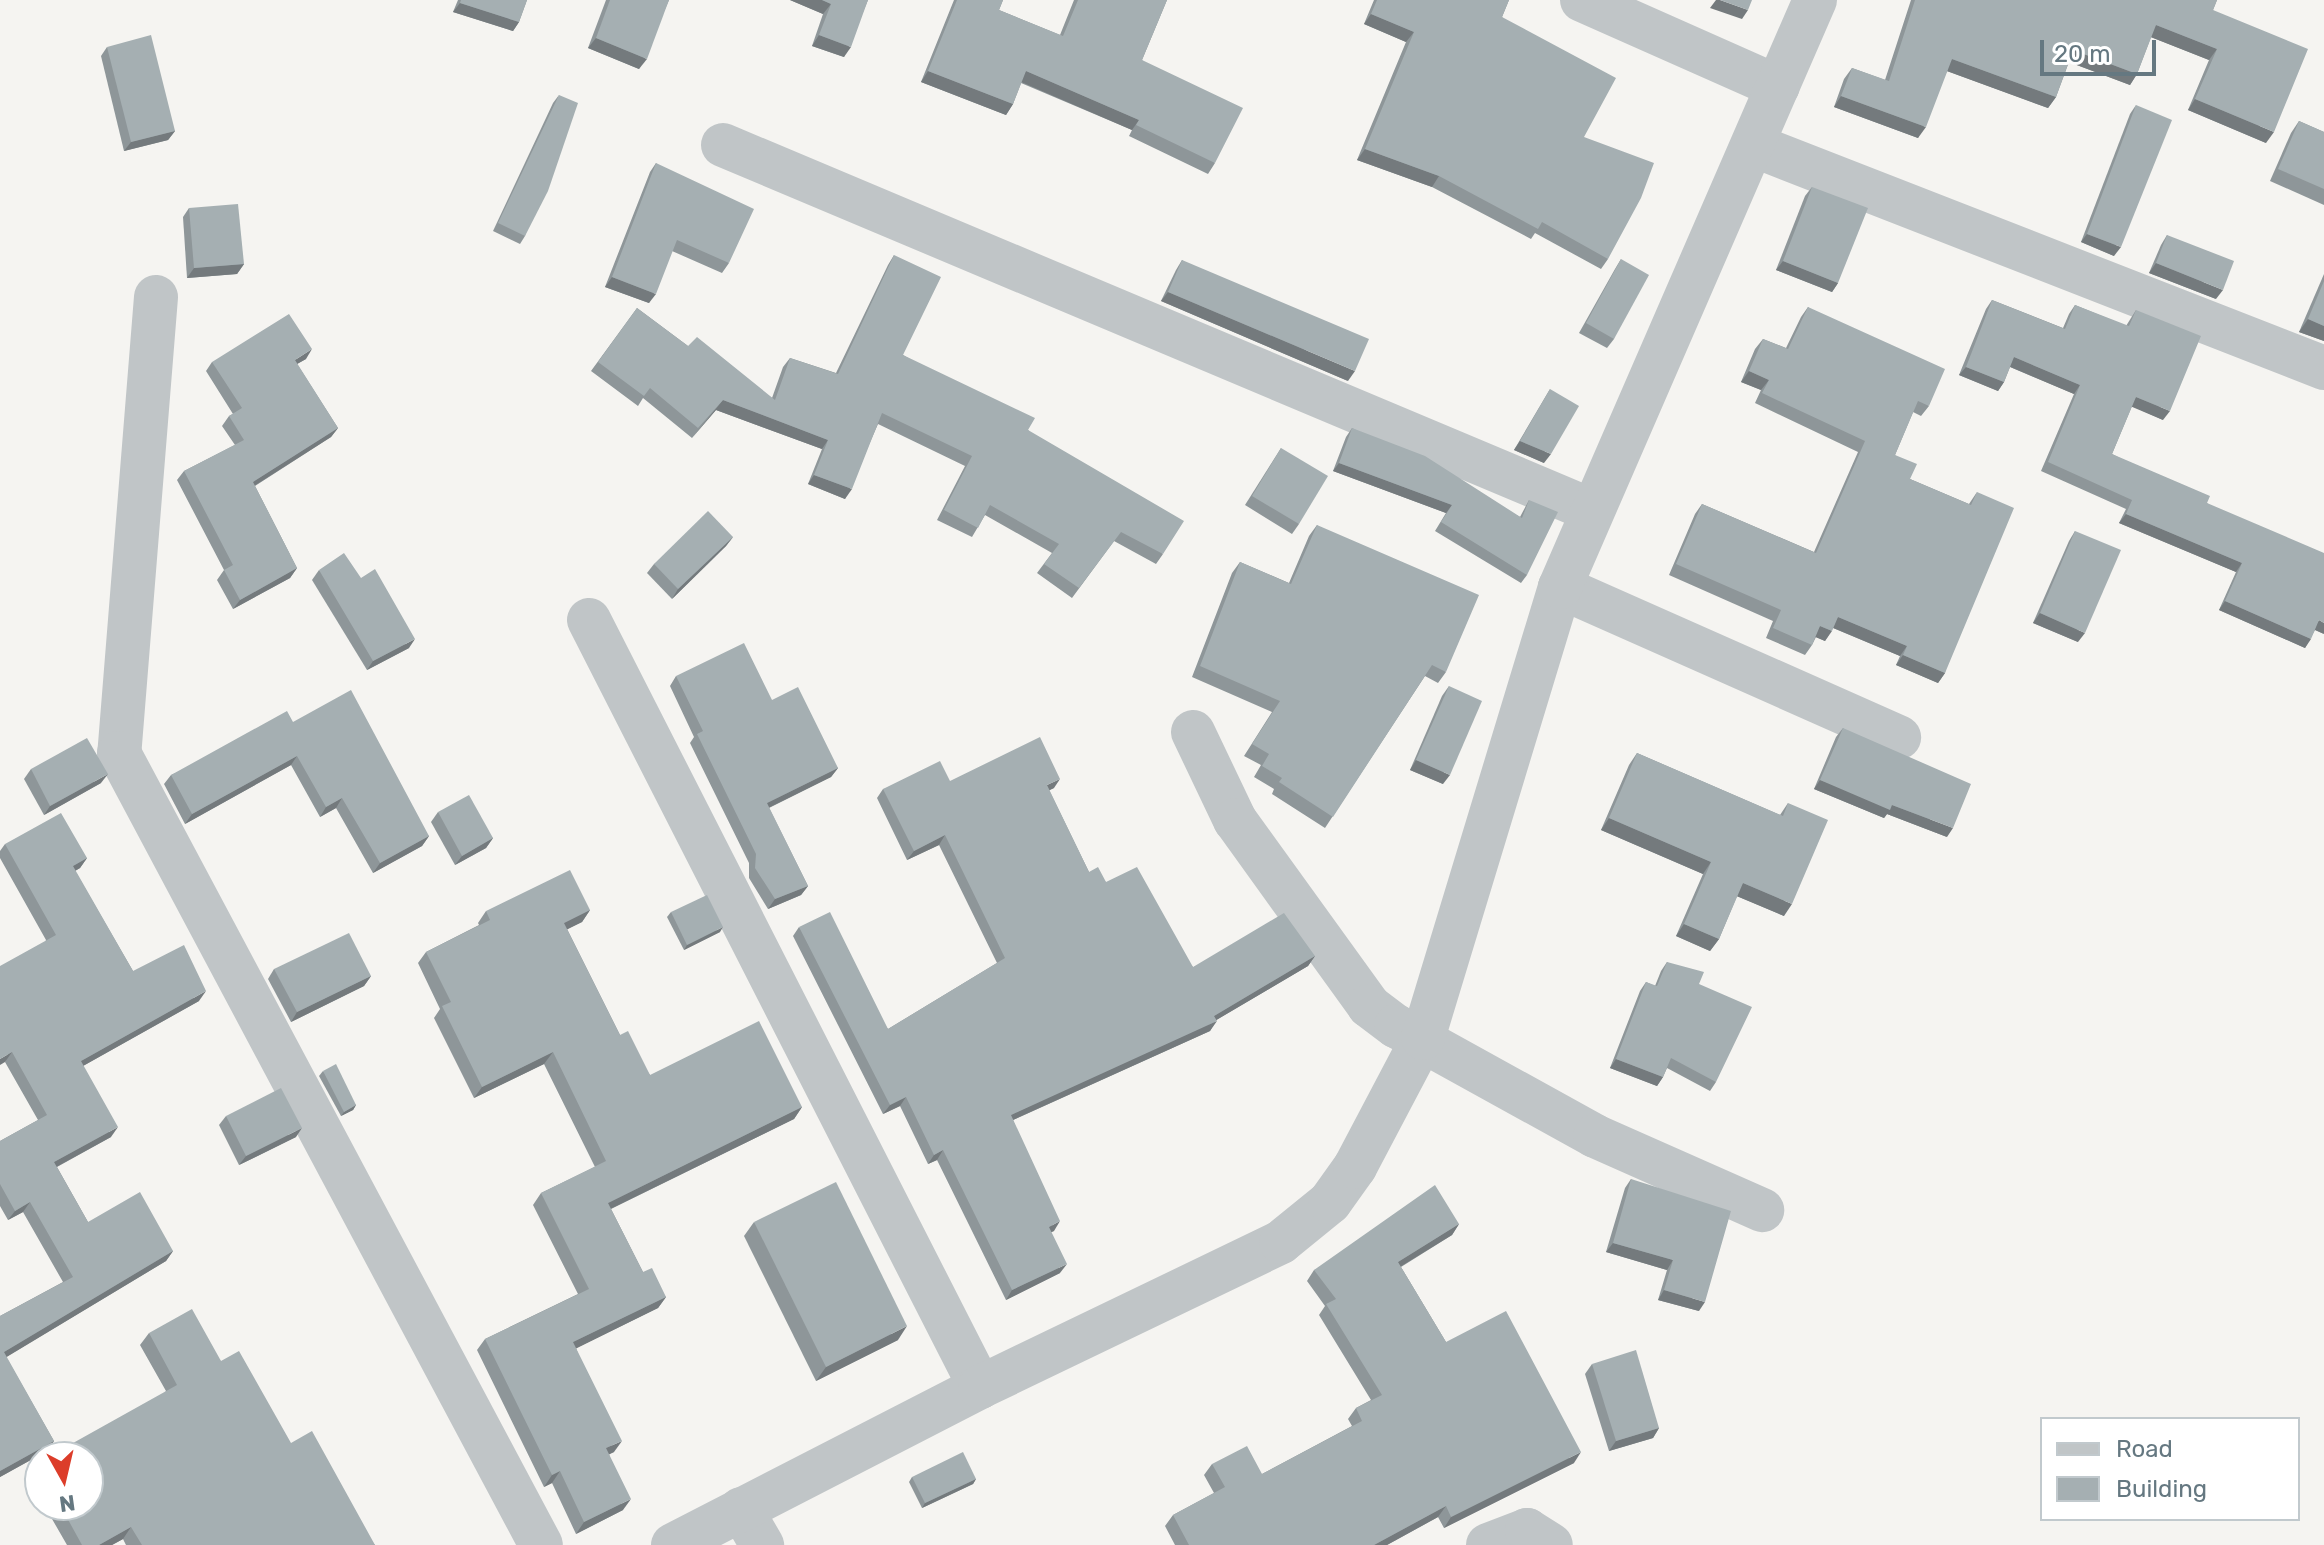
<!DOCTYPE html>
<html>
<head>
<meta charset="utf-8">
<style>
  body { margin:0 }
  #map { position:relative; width:2324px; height:1545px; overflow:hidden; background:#f5f4f1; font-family:Rubik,sans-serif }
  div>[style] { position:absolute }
  .minor>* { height:44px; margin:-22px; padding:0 22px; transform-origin:22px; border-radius:22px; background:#c0c5c7 }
  .wall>* { inset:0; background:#8e9699 }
  .shaded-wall>* { inset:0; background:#747a7d }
  .building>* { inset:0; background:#a5afb2 }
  span { translate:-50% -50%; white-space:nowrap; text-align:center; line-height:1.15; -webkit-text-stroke:8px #fff; paint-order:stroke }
  .legend { position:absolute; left:2040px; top:1417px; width:260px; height:104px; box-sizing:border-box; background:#fff; border:2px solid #c1c9cd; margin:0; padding:10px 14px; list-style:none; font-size:24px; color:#657881 }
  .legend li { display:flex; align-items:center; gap:16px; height:40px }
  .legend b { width:40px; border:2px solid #c1c9cd }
  .north { position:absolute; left:24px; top:1441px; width:80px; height:80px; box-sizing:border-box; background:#fff; border:2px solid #c1c9cd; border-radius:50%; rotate:172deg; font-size:22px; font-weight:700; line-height:32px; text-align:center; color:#657881 }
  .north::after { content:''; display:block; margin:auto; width:28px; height:36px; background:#dc3d2a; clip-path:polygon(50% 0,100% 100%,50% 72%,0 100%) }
  .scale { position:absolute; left:2040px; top:40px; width:116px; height:36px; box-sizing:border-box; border:4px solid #657881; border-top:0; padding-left:10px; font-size:24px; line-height:28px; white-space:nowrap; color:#657881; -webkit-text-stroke:6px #fff; paint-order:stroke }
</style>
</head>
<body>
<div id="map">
  <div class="minor">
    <i style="left:1582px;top:0;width:214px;rotate:23.9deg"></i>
    <i style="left:723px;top:145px;width:942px;rotate:22.81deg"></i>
    <i style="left:1753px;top:145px;width:613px;rotate:21.33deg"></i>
    <i style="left:156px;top:297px;width:457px;rotate:94.6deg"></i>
    <i style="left:119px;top:753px;width:897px;rotate:61.95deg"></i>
    <i style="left:1560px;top:587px;width:371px;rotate:23.9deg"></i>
    <i style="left:589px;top:620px;width:861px;rotate:62.99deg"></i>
    <i style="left:1193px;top:732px;width:98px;rotate:64.5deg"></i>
    <i style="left:1235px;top:820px;width:229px;rotate:54.2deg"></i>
    <i style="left:1369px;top:1006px;width:34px;rotate:37deg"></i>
    <i style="left:1396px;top:1026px;width:227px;rotate:28.9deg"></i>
    <i style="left:1595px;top:1136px;width:183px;rotate:23.9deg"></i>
    <i style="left:741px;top:1509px;width:42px;rotate:59.7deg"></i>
    <i style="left:673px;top:1545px;width:345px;rotate:-27.2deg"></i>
    <i style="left:980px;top:1387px;width:334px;rotate:-25.7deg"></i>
    <i style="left:1281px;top:1242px;width:63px;rotate:-39.2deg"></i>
    <i style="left:1330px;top:1202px;width:43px;rotate:-54.5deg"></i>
    <i style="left:1355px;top:1167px;width:146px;rotate:-62.2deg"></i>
    <i style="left:1423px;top:1038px;width:471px;rotate:-73.1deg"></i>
    <i style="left:1560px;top:587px;width:640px;rotate:-66.52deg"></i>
    <i style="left:1488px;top:1545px;width:42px;rotate:-21deg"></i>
    <i style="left:1527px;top:1530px;width:28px;rotate:32deg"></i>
  </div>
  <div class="wall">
    <i style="clip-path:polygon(458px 0,527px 0,519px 22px,513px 31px,453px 12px)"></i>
    <i style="clip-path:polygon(606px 0,669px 0,639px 69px,588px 48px)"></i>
    <i style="clip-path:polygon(790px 0,868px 0,844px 57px,812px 46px,823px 14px)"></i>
    <i style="clip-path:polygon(954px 0,1003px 0,999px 10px,1060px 35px,1074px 0,1167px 0,1142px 60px,1215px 163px,1208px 174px,1129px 136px,1132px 130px,1021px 83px,1013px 104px,1006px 115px,921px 82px)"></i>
    <i style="clip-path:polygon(1374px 0,1509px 0,1502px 17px,1584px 137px,1608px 259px,1601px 269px,1535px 233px,1531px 239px,1432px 187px,1357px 160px,1406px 42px,1364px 24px)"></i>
    <i style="clip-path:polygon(1911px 0,2217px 0,2213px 10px,2266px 143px,2188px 110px,2209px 60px,2151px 37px,2137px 74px,2130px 85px,2069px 62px,2056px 97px,2048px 108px,1947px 71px,1918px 138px,1834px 107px,1844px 79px,1852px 68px,1885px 80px)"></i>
    <i style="clip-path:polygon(107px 47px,175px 131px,168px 140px,124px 151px,101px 56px)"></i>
    <i style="clip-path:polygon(559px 95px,525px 236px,520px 244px,493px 231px,553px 103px)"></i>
    <i style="clip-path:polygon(2136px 105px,2114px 256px,2081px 242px,2130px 114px)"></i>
    <i style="clip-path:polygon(2299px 121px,2324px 132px,2324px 205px,2270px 181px,2291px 133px)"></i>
    <i style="clip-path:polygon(656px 163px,729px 263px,722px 273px,672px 251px,649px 303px,605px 287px,650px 172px)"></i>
    <i style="clip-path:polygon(1812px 187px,1838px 283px,1832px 292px,1776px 270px,1805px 196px)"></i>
    <i style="clip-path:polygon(189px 208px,244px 264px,237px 274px,187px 278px,183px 217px)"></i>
    <i style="clip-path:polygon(2167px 235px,2216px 299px,2149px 273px,2161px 245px)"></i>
    <i style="clip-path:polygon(894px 255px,903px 355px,1028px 430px,1163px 554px,1156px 564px,1114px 541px,1072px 598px,1037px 573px,1052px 553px,985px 515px,972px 537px,937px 520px,965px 466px,878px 424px,845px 499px,808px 484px,822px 449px,716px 410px,692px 438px,643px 398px,638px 406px,591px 371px,637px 308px,688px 346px,772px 398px,783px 367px,790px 358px,836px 373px,888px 265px)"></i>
    <i style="clip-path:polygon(1621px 259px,1614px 339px,1607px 348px,1579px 333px,1615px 269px)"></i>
    <i style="clip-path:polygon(1182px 260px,1348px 381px,1161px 301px,1176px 270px)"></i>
    <i style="clip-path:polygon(2324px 274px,2324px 341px,2299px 332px)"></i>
    <i style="clip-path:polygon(1992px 300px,2063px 328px,2069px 314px,2075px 305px,2126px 326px,2136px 310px,2163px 420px,2132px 406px,2112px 454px,2207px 503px,2324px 634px,2315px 630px,2305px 648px,2219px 610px,2236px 572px,2119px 523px,2126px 509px,2041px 471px,2074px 394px,2010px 367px,2004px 382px,1998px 391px,1959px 375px,1986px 309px)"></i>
    <i style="clip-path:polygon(1808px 307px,1929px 406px,1921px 416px,1913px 412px,1895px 455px,1910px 479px,1969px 504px,1977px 492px,1945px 673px,1938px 683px,1896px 665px,1900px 656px,1833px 628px,1825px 641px,1816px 637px,1812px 645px,1805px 655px,1766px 638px,1773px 621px,1669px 575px,1695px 514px,1702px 504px,1814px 552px,1858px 452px,1755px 403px,1761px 390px,1741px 382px,1755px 349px,1763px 339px,1786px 348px,1801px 317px)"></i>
    <i style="clip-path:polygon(306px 359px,297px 364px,338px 428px,331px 437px,255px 486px,297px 568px,290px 578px,233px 609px,217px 580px,224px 570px,177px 480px,184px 471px,235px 445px,222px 426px,229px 416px,233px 414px,206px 371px,212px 362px)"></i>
    <i style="clip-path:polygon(1550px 389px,1544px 463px,1514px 450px)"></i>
    <i style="clip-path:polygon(1352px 428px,1520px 517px,1529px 500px,1527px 575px,1521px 583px,1435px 531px,1446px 513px,1333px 471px,1346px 437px)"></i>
    <i style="clip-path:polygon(1281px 448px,1299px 524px,1292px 534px,1245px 505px)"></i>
    <i style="clip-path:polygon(1317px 525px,1446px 672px,1438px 683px,1425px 676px,1325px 828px,1272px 794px,1274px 789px,1254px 777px,1261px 765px,1244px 756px,1272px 712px,1192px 677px,1232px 573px,1240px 562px,1289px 583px,1309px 536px)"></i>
    <i style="clip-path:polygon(2075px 531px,2078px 642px,2033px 623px,2069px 541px)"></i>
    <i style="clip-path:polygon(733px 537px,726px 546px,672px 599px,647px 573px,654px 564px)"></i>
    <i style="clip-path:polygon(319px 570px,409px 648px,367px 670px,312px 580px)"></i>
    <i style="clip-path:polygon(676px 676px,772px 700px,838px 768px,831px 777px,769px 808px,808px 886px,801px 895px,768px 909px,749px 878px,749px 863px,690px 743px,694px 737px,670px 686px)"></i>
    <i style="clip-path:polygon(1449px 686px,1443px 784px,1410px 770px,1442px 696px)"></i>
    <i style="clip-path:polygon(293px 722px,429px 836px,422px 846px,373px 873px,336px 808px,320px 817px,291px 765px,185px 824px,164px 784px,171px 775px)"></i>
    <i style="clip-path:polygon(1843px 728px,1947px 837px,1887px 814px,1884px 818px,1814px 789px,1836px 737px)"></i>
    <i style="clip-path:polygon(1637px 753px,1780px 815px,1788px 803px,1784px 916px,1737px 896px,1719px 939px,1710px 951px,1676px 936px,1703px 874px,1601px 830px,1629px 765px)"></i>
    <i style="clip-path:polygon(31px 769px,101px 783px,44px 815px,24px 779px)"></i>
    <i style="clip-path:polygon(950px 781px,1054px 788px,1049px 790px,1089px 872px,1106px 882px,1193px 967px,1315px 956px,1308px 966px,1216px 1020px,1210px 1031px,1013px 1120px,1054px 1231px,1051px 1232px,1060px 1273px,1006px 1300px,937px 1160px,928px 1164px,900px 1106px,883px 1114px,793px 936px,799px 927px,888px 1029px,997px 963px,939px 845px,907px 860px,877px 798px,883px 789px)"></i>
    <i style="clip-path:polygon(438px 812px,493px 838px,486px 848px,455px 865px,431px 822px)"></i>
    <i style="clip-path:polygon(5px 844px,87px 858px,80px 868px,75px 871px,133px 971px,199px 1001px,83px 1066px,111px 1137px,57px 1167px,88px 1222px,173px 1251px,166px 1261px,6px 1357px,54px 1441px,47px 1451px,0 1477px,0 1316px,63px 1282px,23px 1212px,8px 1220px,0 1206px,0 1141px,38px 1120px,5px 1062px,46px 940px,0 858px,0 851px)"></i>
    <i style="clip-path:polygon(590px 910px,582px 922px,567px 929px,620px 1035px,650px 1075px,802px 1107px,794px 1119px,611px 1209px,643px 1272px,666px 1297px,658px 1308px,576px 1348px,614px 1452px,609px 1454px,623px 1510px,576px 1534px,552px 1483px,544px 1487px,477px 1350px,485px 1339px,578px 1294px,533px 1205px,541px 1193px,595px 1167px,544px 1064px,474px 1098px,434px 1018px,440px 1009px,418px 963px,426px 952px,479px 925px,478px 923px,486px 911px)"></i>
    <i style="clip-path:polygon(671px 912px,720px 932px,684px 950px,667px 917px)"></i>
    <i style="clip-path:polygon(1667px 962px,1699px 984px,1716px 1082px,1710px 1091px,1667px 1068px,1663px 1077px,1657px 1086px,1610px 1068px,1640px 991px,1646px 982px,1655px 986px,1661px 971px)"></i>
    <i style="clip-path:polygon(274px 969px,371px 976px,364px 986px,291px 1022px,268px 979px)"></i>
    <i style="clip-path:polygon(323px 1071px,356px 1105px,353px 1110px,341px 1116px,319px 1076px)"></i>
    <i style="clip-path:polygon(226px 1116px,296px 1137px,239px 1165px,219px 1125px)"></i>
    <i style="clip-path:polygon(1631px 1179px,1699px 1311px,1658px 1300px,1667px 1270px,1606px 1252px,1625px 1188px)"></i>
    <i style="clip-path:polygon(754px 1222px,898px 1340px,816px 1381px,744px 1236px)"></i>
    <i style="clip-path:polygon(1459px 1224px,1452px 1235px,1401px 1267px,1446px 1342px,1574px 1463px,1444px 1528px,1438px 1517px,1387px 1545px,1175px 1545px,1165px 1526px,1173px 1515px,1214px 1493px,1204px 1475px,1212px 1464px,1262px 1474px,1352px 1426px,1348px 1419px,1356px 1408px,1371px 1400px,1319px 1315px,1325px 1306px,1307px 1281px,1314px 1270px)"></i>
    <i style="clip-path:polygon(149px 1333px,221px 1361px,375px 1545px,126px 1545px,123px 1539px,112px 1545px,67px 1545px,44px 1505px,88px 1505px,166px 1391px,140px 1345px)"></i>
    <i style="clip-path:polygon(1592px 1364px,1659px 1428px,1653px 1438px,1609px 1451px,1585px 1374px)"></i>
    <i style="clip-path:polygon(40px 1461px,40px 1497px,28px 1475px,36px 1463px)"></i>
    <i style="clip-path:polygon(912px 1477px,976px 1479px,973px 1484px,922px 1508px,909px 1482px)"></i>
  </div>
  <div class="shaded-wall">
    <i style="clip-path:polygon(790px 0,822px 0,831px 4px,823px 14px)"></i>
    <i style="clip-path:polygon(1716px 0,1720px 0,1748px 10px,1742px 19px,1710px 8px)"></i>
    <i style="clip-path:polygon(460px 3px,519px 22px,513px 31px,453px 12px)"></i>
    <i style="clip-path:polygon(1371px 14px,1414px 32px,1406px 42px,1364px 24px)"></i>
    <i style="clip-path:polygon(2156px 25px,2217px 49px,2209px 60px,2148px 36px)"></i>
    <i style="clip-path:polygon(819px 35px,851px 47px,844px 57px,812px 46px)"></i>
    <i style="clip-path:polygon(596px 38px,647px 59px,639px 69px,588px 48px)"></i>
    <i style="clip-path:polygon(2073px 50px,2137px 74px,2130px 85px,2066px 61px)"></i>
    <i style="clip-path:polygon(1952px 59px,2056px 97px,2048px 108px,1944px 70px)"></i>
    <i style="clip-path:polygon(928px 71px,1013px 104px,1006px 115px,921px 82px)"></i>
    <i style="clip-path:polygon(1026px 71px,1139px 120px,1132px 130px,1019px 81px)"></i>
    <i style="clip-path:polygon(1841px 96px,1926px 127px,1918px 138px,1834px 107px)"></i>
    <i style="clip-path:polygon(2195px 99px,2274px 132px,2266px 143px,2188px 110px)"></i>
    <i style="clip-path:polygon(175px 131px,168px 140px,124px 151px,131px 142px)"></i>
    <i style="clip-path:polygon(1365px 149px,1439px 176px,1432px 187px,1357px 160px)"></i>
    <i style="clip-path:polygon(2087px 234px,2121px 247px,2114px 256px,2081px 242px)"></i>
    <i style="clip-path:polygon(1783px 261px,1838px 283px,1832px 292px,1776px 270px)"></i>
    <i style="clip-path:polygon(2156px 263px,2223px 290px,2216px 299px,2149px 273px)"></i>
    <i style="clip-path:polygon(244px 264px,237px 274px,187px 278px,194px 268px)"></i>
    <i style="clip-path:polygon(612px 277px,656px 294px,649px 303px,605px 287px)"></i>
    <i style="clip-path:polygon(1168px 292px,1355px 371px,1348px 381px,1161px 301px)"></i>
    <i style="clip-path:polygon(2308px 319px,2324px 326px,2324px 341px,2299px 332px)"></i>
    <i style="clip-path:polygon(312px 349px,306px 359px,288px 369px,295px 360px)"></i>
    <i style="clip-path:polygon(2014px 357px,2080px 385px,2074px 394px,2008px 366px)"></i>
    <i style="clip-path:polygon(1966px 367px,2004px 382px,1998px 391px,1959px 375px)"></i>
    <i style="clip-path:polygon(1749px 371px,1769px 380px,1761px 390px,1741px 382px)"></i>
    <i style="clip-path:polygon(2136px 397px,2170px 411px,2163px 420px,2130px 406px)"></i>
    <i style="clip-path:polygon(723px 400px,828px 440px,822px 449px,716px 410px,692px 438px)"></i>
    <i style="clip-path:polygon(338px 428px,331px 437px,246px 491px,253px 482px)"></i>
    <i style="clip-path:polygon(1520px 441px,1551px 454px,1544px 463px,1514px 450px)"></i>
    <i style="clip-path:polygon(1339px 463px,1452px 505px,1446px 513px,1333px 471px)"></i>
    <i style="clip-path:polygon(814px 475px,852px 489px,845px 499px,808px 484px)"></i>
    <i style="clip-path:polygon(2126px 514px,2242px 563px,2236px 572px,2119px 523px)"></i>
    <i style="clip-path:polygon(733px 537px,726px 546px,672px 599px,678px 589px)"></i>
    <i style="clip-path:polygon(297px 568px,290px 578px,233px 609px,240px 600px)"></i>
    <i style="clip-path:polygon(2225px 601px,2311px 639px,2305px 648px,2219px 610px)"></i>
    <i style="clip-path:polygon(2040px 613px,2085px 633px,2078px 642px,2033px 623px)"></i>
    <i style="clip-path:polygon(1838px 617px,1907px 646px,1900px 656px,1831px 627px)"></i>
    <i style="clip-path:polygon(2319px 620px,2324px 623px,2324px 634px,2313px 629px)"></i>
    <i style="clip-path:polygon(1820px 626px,1832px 631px,1825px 641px,1813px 636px)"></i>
    <i style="clip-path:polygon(415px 639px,409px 648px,367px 670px,373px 661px)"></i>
    <i style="clip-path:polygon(1903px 655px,1945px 673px,1938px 683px,1896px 665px)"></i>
    <i style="clip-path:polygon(297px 756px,291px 765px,185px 824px,192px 814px)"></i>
    <i style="clip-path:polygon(1416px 760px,1450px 775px,1443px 784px,1410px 770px)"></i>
    <i style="clip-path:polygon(838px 768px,831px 777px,760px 812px,767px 803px)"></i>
    <i style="clip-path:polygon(108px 774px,101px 783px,44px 815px,50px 806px)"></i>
    <i style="clip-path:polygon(1060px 779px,1054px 788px,1040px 795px,1047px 785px)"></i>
    <i style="clip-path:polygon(1820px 780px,1892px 805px,1953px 828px,1947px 837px,1887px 814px,1884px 818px,1814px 789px)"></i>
    <i style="clip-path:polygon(342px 798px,336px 808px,320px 817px,326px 807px)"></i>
    <i style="clip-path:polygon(1609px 818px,1711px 862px,1703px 874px,1601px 830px)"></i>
    <i style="clip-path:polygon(945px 835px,939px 845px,907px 860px,914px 851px)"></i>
    <i style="clip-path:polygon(429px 836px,422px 846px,373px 873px,380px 863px)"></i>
    <i style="clip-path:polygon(493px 838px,486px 848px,455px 865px,462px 856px)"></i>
    <i style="clip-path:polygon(87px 858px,80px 868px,66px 876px,73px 866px)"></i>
    <i style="clip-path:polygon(1743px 883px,1792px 904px,1784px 916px,1734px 895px)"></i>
    <i style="clip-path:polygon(808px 886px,801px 895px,768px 909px,775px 899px)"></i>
    <i style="clip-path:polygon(590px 910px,582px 922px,556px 935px,564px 923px)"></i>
    <i style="clip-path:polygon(1684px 924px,1719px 939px,1710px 951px,1676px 936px)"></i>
    <i style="clip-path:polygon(723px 927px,720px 932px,684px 950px,687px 945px)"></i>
    <i style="clip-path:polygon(1315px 956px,1308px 966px,1208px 1025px,1217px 1021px,1210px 1031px,1004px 1124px,1011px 1115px,1214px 1016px)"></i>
    <i style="clip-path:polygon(371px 976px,364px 986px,291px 1022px,297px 1012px)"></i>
    <i style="clip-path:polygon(206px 991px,199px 1001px,74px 1071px,81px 1061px)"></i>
    <i style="clip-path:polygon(12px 1052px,5px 1062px,0 1065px,0 1059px)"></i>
    <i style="clip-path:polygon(553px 1052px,544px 1064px,474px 1098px,482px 1087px)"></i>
    <i style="clip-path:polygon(1616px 1059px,1663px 1077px,1657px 1086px,1610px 1068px)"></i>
    <i style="clip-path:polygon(906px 1097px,900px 1106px,883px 1114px,890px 1105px)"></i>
    <i style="clip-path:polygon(356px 1105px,353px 1110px,341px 1116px,344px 1112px)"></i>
    <i style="clip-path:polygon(802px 1107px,794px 1119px,600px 1214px,608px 1203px)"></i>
    <i style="clip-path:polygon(118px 1127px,111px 1137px,47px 1172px,54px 1162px)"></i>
    <i style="clip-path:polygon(302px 1128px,296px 1137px,239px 1165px,246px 1156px)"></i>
    <i style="clip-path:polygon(943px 1150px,937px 1160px,928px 1164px,934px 1155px)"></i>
    <i style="clip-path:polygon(30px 1202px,23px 1212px,8px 1220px,15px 1211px)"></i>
    <i style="clip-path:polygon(1060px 1221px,1054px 1231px,1042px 1236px,1049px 1227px)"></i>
    <i style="clip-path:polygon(1459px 1224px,1452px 1235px,1390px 1273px,1398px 1262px)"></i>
    <i style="clip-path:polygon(1613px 1243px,1673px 1260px,1667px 1270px,1606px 1252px)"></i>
    <i style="clip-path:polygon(173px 1251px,166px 1261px,0 1361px,4px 1352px)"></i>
    <i style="clip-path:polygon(1067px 1264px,1060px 1273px,1006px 1300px,1012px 1290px)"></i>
    <i style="clip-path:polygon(1664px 1290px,1705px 1302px,1699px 1311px,1658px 1300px)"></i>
    <i style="clip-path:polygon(666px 1297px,658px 1308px,565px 1354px,573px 1342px)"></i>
    <i style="clip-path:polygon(907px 1326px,898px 1340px,816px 1381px,826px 1367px)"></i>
    <i style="clip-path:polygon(1659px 1428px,1653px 1438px,1609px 1451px,1616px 1441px)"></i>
    <i style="clip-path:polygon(54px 1441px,47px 1451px,0 1477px,0 1471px)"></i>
    <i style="clip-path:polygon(622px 1441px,614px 1452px,598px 1460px,606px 1448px)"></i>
    <i style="clip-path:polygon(1581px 1452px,1574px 1463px,1444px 1528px,1451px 1517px)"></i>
    <i style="clip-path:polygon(560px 1471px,552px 1483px,544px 1487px,552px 1475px)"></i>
    <i style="clip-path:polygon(976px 1479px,973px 1484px,922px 1508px,925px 1503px)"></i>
    <i style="clip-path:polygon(631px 1499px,623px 1510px,576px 1534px,584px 1522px)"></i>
    <i style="clip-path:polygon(1446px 1506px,1438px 1517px,1387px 1545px,1374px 1545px)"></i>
    <i style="clip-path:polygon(131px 1527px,123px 1539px,112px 1545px,99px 1545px)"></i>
  </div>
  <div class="building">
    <i style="clip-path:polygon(461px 0,527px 0,519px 22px,460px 3px)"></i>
    <i style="clip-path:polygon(610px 0,669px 0,647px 59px,596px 38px)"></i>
    <i style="clip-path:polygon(822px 0,868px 0,851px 47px,819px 35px,831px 4px)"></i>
    <i style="clip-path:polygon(957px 0,1003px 0,999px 10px,1063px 36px,1078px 0,1167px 0,1142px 60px,1243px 108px,1215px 163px,1136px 125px,1139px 120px,1026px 71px,1013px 104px,928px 71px)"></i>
    <i style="clip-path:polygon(1377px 0,1509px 0,1502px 17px,1616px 78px,1584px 137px,1654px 163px,1641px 198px,1608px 259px,1542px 222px,1538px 229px,1439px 176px,1365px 149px,1414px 32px,1371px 14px)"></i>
    <i style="clip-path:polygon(1720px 0,1752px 0,1748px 10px)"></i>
    <i style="clip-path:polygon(1915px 0,2217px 0,2213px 10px,2308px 49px,2274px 132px,2195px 99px,2217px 49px,2156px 25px,2137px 74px,2073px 50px,2056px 97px,1952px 59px,1926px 127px,1841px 96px,1852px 68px,1889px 81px)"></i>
    <i style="clip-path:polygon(151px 35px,175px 131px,131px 142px,107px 47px)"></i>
    <i style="clip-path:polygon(559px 95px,578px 103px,548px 191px,525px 236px,498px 223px)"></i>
    <i style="clip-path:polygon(2136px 105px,2172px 120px,2121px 247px,2087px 234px)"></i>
    <i style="clip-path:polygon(2299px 121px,2324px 132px,2324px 189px,2278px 169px)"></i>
    <i style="clip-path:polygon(656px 163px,754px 209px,729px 263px,677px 240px,656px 294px,612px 277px)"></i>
    <i style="clip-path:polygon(1812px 187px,1868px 208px,1838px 283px,1783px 261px)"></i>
    <i style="clip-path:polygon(238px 204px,244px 264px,194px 268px,189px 208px)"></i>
    <i style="clip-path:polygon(2167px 235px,2234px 261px,2223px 290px,2156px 263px)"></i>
    <i style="clip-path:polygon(894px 255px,941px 277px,903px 355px,1035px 418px,1028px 430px,1184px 521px,1163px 554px,1121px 532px,1079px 588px,1044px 564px,1059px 544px,990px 505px,978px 528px,944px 510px,972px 456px,882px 413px,852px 489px,814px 475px,828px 440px,723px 400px,698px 428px,650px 388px,644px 396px,598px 362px,637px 308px,688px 346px,697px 337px,775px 400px,790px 358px,838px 374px)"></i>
    <i style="clip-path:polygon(1621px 259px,1649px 275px,1614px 339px,1586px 323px)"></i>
    <i style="clip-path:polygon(1182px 260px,1369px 339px,1355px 371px,1168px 292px)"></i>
    <i style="clip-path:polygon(2324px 281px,2324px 326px,2308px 319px)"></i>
    <i style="clip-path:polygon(1992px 300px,2065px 329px,2075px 305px,2129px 326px,2136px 310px,2201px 336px,2170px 411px,2136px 397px,2112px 454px,2210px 496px,2207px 503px,2324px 553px,2324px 623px,2319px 620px,2311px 639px,2225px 601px,2242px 563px,2126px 514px,2132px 500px,2048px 462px,2080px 385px,2014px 357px,2004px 382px,1966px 367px)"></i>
    <i style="clip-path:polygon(1808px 307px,1945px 369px,1929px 406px,1918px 401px,1895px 455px,1917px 464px,1910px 479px,1971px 505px,1977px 492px,2014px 508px,1945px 673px,1903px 655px,1907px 646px,1838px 617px,1832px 631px,1820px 626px,1812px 645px,1773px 628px,1781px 610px,1676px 564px,1702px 504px,1816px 553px,1865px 441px,1762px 393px,1769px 380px,1749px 371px,1763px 339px,1788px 349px)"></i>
    <i style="clip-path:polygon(289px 314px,312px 349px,295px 360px,338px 428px,253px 482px,297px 568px,240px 600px,224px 570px,233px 565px,184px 471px,244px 440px,229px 416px,242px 408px,212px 362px)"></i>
    <i style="clip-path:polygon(1550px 389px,1579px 406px,1551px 454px,1520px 441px)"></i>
    <i style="clip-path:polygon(1352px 428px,1425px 456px,1522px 518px,1529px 500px,1558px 512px,1527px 575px,1441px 522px,1452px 505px,1339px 463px)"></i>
    <i style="clip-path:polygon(1281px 448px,1328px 476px,1299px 524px,1252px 496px)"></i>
    <i style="clip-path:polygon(708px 511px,733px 537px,678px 589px,654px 564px)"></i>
    <i style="clip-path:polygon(1317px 525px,1479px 595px,1446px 672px,1432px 665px,1333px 817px,1279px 782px,1282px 778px,1262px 766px,1269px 754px,1252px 744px,1280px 701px,1200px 666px,1240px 562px,1291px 584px)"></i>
    <i style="clip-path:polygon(2075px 531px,2121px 550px,2085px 633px,2040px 613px)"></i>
    <i style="clip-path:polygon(344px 553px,361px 578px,375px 569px,415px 639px,373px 661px,319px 570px)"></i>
    <i style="clip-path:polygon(744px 643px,772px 700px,798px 687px,838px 768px,767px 803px,808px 886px,775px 899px,755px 868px,756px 854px,697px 734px,703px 731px,676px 676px)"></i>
    <i style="clip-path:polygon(1449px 686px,1482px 701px,1450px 775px,1416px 760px)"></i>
    <i style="clip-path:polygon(351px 690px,429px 836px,380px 863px,342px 798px,326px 807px,297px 756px,192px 814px,171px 775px,287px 711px,293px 722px)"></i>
    <i style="clip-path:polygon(1843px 728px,1971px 784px,1953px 828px,1892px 805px,1890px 810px,1820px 780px)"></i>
    <i style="clip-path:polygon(1040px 737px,1060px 779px,1047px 785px,1089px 872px,1098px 867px,1106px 882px,1137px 867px,1193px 967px,1284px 913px,1315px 956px,1214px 1016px,1217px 1021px,1011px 1115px,1060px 1221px,1049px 1227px,1067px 1264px,1012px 1290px,943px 1150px,934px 1155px,906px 1097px,890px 1105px,799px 927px,830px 912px,888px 1029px,1005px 958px,945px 835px,914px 851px,883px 789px,940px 761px,950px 781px)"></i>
    <i style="clip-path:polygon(87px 738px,108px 774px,50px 806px,31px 769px)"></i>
    <i style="clip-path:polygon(1637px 753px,1783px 816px,1788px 803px,1828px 820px,1792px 904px,1743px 883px,1719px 939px,1684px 924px,1711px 862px,1609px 818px)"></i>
    <i style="clip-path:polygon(469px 795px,493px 838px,462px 856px,438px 812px)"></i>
    <i style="clip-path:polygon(61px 813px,87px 858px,73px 866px,133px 971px,184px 945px,206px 991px,81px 1061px,118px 1127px,54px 1162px,88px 1222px,140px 1192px,173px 1251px,4px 1352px,54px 1441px,0 1471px,0 1316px,73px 1277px,30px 1202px,15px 1211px,0 1184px,0 1141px,47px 1115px,12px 1052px,0 1059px,0 966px,56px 935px,5px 844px)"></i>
    <i style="clip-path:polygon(570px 870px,590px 910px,564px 923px,620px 1035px,628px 1031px,650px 1075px,759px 1021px,802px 1107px,608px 1203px,643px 1272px,652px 1268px,666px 1297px,573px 1342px,622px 1441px,606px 1448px,631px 1499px,584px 1522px,560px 1471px,552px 1475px,485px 1339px,589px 1289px,541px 1193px,606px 1161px,553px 1052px,482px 1087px,442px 1006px,451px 1002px,426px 952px,490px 920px,486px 911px)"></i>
    <i style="clip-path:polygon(707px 895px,723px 927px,687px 945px,671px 912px)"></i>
    <i style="clip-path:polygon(349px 933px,371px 976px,297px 1012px,274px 969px)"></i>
    <i style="clip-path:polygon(1667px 962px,1704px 972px,1699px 984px,1752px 1007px,1716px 1082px,1671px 1058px,1663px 1077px,1616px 1059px,1646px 982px,1657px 986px)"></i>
    <i style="clip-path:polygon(336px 1064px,356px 1105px,344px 1112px,323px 1071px)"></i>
    <i style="clip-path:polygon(281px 1088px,302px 1128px,246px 1156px,226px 1116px)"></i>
    <i style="clip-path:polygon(1631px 1179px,1731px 1211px,1705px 1302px,1664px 1290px,1673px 1260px,1613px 1243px)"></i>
    <i style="clip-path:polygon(836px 1182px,907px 1326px,826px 1367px,754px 1222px)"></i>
    <i style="clip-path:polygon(1435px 1185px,1459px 1224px,1398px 1262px,1446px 1342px,1506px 1311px,1581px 1452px,1451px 1517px,1446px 1506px,1374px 1545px,1189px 1545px,1173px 1515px,1225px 1487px,1212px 1464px,1247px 1446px,1262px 1474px,1362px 1421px,1356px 1408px,1382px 1395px,1326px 1304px,1336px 1299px,1314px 1270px)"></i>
    <i style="clip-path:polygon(192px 1309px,221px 1361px,239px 1351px,291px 1443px,312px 1431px,375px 1545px,142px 1545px,131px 1527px,99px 1545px,82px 1545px,60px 1505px,88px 1505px,88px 1457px,48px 1457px,177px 1385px,149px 1333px)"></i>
    <i style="clip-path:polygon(1636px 1350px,1659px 1428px,1616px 1441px,1592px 1364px)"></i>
    <i style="clip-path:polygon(963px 1452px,976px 1479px,925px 1503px,912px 1477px)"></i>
  </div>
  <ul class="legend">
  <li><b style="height:10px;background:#c0c5c7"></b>Road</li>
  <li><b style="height:22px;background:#a5afb2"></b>Building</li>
  </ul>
  <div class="north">N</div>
  <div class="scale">20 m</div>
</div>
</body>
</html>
